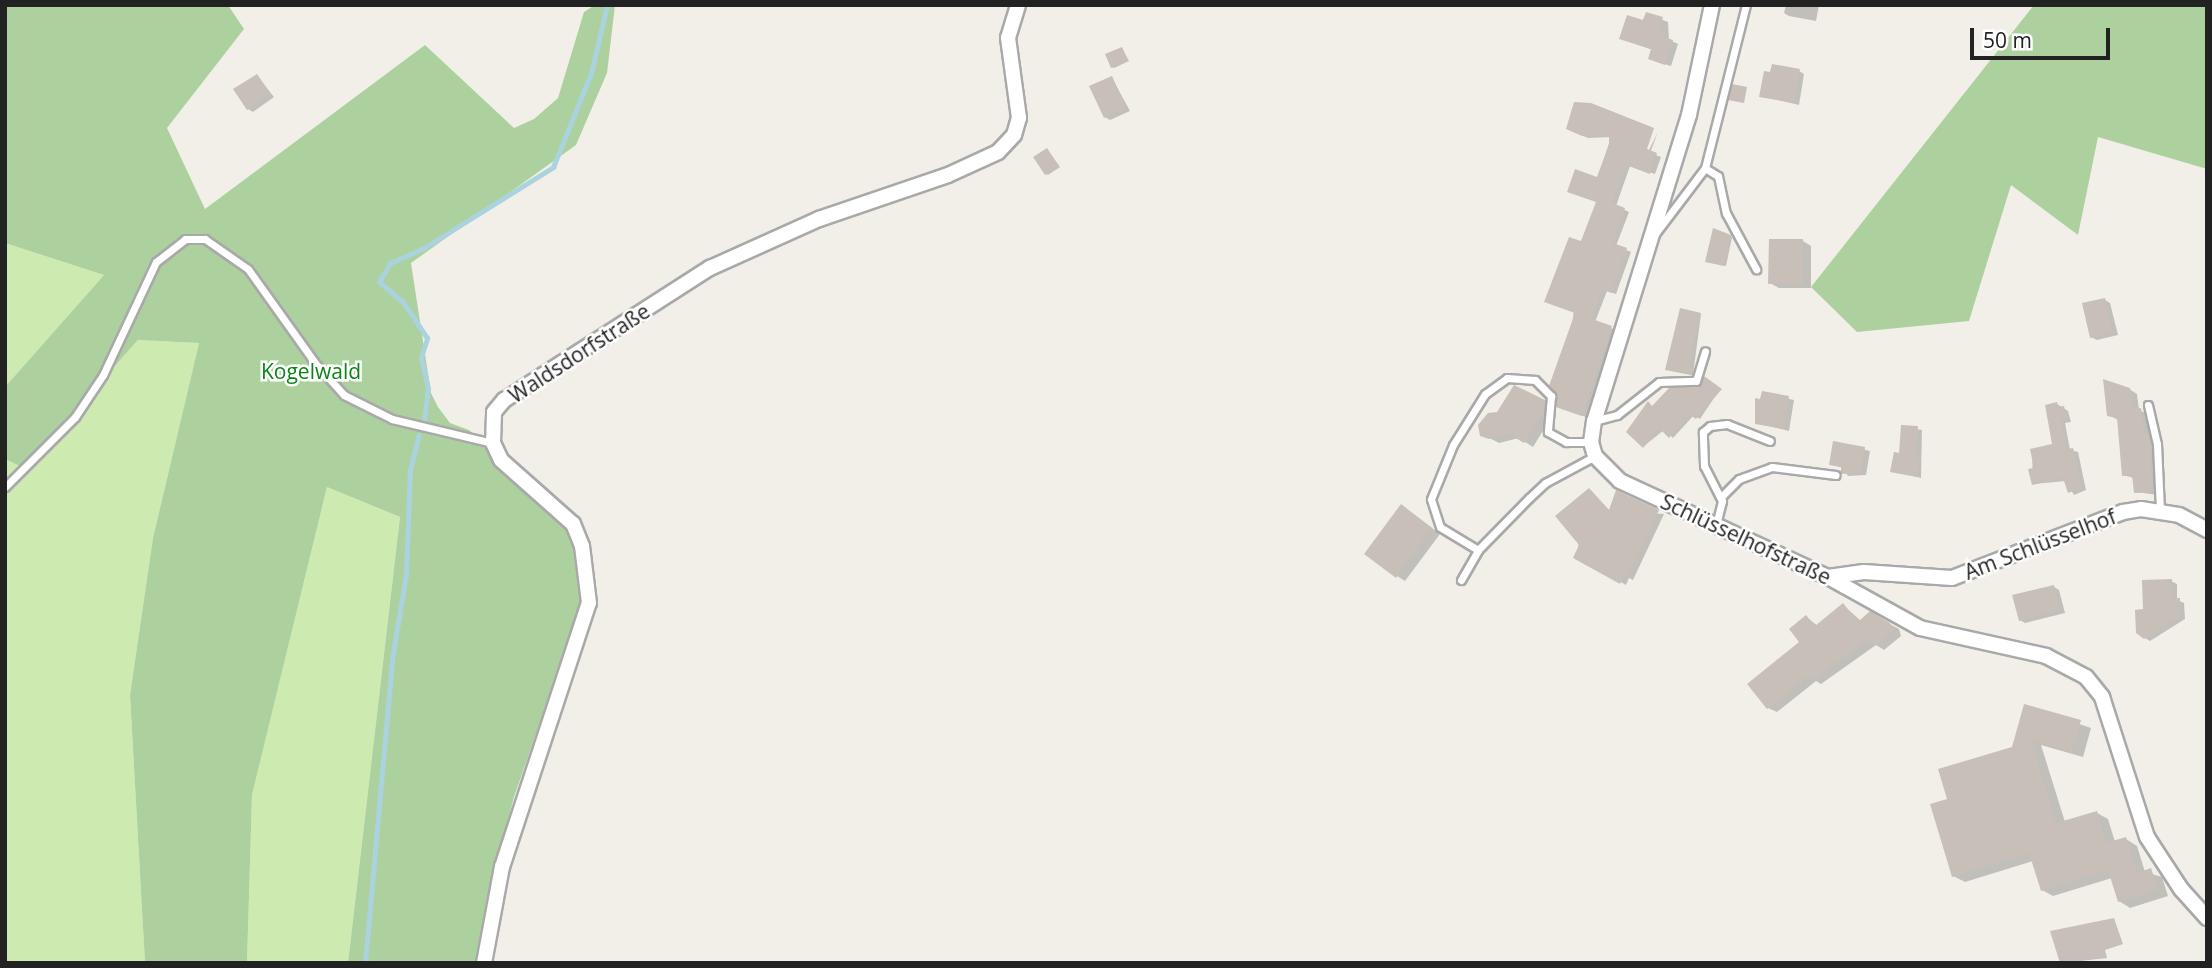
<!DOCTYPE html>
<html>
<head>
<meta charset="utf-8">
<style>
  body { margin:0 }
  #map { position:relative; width:2212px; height:968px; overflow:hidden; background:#f2efe9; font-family:"Open Sans",sans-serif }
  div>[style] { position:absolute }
  .grass>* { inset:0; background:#cdebb0 }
  .forest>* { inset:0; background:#add19e }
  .shadow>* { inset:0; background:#0003 }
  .stream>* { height:5px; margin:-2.5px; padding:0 2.5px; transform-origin:2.5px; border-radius:2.5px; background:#aad3df }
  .building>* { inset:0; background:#c7bfb8 }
  .roads { filter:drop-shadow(2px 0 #a9a9a9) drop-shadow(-2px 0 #a9a9a9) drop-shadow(0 2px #a9a9a9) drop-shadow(0 -2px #a9a9a9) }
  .lane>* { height:7px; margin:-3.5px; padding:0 3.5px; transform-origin:3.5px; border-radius:3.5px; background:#fff }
  .street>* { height:14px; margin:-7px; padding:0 7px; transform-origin:7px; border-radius:7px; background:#fff }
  span { translate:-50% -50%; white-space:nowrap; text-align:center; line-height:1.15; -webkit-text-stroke:5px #fff; paint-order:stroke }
  .street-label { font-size:21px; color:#222 }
  .park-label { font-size:21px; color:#0c8416 }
  .frame { position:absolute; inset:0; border:7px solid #222; pointer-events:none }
  .scale { position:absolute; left:1970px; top:28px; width:140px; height:32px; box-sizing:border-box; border:4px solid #222; border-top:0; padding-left:9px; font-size:21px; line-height:24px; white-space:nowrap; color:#222; -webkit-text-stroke:5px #fff; paint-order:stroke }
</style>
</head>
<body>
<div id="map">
  <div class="grass">
    <i style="clip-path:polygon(5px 243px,104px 275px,5px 387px)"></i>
    <i style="clip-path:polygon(138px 340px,199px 343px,153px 538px,130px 695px,145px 963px,5px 963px,5px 459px,24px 468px)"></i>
    <i style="clip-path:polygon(327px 487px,400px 517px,348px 963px,247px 963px,252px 795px)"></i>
  </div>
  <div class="forest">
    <i style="clip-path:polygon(5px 5px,228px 5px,244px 29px,167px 128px,205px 209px,425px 45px,514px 128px,534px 119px,558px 98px,584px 12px,595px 5px,615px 5px,607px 73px,576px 145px,411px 263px,431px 393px,438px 407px,450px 423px,469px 430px,570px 528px,578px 547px,583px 599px,514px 797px,496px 865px,481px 963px,348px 963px,400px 517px,327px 487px,252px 795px,247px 963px,145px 963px,130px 695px,153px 538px,199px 343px,138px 340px,24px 468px,5px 459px,5px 387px,104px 275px,5px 243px)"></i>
    <i style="clip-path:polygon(2034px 5px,2207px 5px,2207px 169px,2098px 137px,2078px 235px,2011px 185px,1969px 321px,1857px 332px,1811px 287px)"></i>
  </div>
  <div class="shadow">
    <i style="clip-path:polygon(1786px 5px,1819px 5px,1816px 21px,1789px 16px,1784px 13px)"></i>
    <i style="clip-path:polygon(1647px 14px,1668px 22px,1669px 40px,1678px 44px,1671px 66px,1655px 61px,1653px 50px,1627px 41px)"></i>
    <i style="clip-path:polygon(1122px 49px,1129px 61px,1114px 68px,1112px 67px)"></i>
    <i style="clip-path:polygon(1799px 71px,1804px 74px,1799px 105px,1761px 96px)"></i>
    <i style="clip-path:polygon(257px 76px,274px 97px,253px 112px,248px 109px)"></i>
    <i style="clip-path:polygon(1112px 78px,1130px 111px,1110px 120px,1105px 117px)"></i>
    <i style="clip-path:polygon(1575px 104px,1645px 158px,1658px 132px,1650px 153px,1661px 157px,1655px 174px,1630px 166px,1616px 206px,1629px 212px,1616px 246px,1631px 252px,1616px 294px,1607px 291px,1595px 322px,1616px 330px,1586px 417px,1562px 409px,1582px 243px,1597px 202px,1598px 179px,1611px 137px,1588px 138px,1572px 131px)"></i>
    <i style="clip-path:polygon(1047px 150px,1060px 167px,1048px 175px,1046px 174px)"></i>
    <i style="clip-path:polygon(1714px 230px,1732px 237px,1726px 266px,1709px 262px)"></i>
    <i style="clip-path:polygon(1803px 241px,1811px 246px,1811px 288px,1779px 288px,1770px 283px)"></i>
    <i style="clip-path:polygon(2105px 300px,2110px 303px,2118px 335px,2097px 340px,2091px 337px)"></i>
    <i style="clip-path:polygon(1701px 314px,1693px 375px,1669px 370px)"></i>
    <i style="clip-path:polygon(1700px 388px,1720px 389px,1700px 419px,1694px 415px,1673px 438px,1664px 430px,1644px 446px,1653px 407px)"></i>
    <i style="clip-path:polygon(2129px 389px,2137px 394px,2139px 410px,2148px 414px,2150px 437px,2155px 440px,2158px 495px,2136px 492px,2134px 478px,2123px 475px,2118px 420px,2109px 415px)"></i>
    <i style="clip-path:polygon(1763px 393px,1794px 400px,1789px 431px,1756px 423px)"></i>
    <i style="clip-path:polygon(1544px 401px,1553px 406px,1552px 416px,1533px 447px,1519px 438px,1499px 443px,1482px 434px)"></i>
    <i style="clip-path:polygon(2057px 404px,2068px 411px,2071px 422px,2065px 423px,2070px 450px,2078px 452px,2086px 490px,2074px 495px,2066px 481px,2033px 484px,2032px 450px,2054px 446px)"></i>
    <i style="clip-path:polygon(1903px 427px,1922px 430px,1921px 478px,1892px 471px,1900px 455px)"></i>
    <i style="clip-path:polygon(1835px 443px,1870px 451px,1866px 475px,1848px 476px,1843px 468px,1831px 464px)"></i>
    <i style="clip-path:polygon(1590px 490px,1610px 511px,1664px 514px,1633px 580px,1629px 578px,1626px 585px,1576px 557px)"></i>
    <i style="clip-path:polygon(1409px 511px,1440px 534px,1405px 581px,1397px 576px)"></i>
    <i style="clip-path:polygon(2171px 581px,2177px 584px,2177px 600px,2184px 603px,2185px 619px,2150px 641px,2145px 638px,2145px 611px)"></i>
    <i style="clip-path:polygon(2054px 587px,2059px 590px,2065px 613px,2025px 623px,2020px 620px)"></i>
    <i style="clip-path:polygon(1843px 605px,1861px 621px,1871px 614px,1899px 629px,1901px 636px,1884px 650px,1876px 645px,1821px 684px,1816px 681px,1777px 712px,1768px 708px,1801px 642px,1806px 617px,1818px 626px)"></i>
    <i style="clip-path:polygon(2025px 706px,2091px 728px,2083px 757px,2041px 745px,2065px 822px,2097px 813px,2108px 819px,2115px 842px,2126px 839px,2137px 846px,2145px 872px,2162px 877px,2168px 896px,2130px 908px,2119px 901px,2112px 878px,2053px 896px,2042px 890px,2033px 861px,1965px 882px,1953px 876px,1949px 800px,2013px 748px)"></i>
    <i style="clip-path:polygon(2114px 919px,2123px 944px,2105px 950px,2107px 958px,2062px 963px,2053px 932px)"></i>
  </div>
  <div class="stream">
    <i style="left:424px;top:420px;width:32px;rotate:-83deg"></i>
    <i style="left:428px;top:388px;width:32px;rotate:-103deg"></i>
    <i style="left:421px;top:357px;width:20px;rotate:-72deg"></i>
    <i style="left:427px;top:338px;width:43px;rotate:-123.7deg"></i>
    <i style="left:403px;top:302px;width:31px;rotate:-140deg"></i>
    <i style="left:379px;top:282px;width:22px;rotate:-60deg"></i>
    <i style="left:390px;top:263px;width:35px;rotate:-24deg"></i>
    <i style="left:422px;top:249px;width:155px;rotate:-32deg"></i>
    <i style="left:553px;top:167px;width:101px;rotate:-68deg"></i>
    <i style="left:591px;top:73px;width:70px;rotate:-76.8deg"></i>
    <i style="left:365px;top:963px;width:305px;rotate:-84.9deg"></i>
    <i style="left:392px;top:659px;width:86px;rotate:-80.6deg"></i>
    <i style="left:406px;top:574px;width:104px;rotate:-87.8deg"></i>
    <i style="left:410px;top:470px;width:36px;rotate:-76deg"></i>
  </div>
  <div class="building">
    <i style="clip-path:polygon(1646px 12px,1663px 17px,1660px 28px,1666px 30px,1664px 37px,1673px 40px,1665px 65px,1648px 59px,1651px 49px,1619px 39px,1627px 15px,1643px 20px)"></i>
    <i style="clip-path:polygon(1122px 47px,1128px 60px,1111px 68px,1105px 54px)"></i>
    <i style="clip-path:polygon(1772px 64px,1800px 69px,1794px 103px,1759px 97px,1764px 71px,1770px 72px)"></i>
    <i style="clip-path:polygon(257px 74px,270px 93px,247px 110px,233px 89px)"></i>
    <i style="clip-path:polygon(1112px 76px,1126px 108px,1104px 118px,1089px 86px)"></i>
    <i style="clip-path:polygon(1732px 84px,1747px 87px,1744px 103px,1728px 100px)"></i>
    <i style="clip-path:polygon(1574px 102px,1591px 103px,1654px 128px,1647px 149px,1657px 153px,1650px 174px,1626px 165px,1612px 203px,1625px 208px,1613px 243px,1627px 248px,1612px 293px,1602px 290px,1592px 319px,1612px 326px,1582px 416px,1556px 407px,1557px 394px,1549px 386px,1575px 313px,1544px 302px,1569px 237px,1581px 241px,1596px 202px,1567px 192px,1575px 169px,1597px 177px,1609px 144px,1609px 135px,1582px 136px,1566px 129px)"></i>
    <i style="clip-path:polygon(1047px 148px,1059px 166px,1045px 175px,1033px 157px)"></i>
    <i style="clip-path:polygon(1713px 228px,1731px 235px,1724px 266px,1705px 262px)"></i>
    <i style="clip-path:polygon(1769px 239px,1803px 239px,1803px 284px,1768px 284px)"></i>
    <i style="clip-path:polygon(2105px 298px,2113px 333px,2090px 338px,2082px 303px)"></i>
    <i style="clip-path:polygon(1680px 308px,1701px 313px,1689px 367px,1693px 368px,1691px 375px,1665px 370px)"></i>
    <i style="clip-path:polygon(1704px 376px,1722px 389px,1696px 419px,1690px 415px,1669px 438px,1660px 429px,1643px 448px,1626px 432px,1648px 401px,1652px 406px,1669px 388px,1699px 386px)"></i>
    <i style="clip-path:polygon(2103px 379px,2130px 388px,2133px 409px,2141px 408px,2144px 434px,2148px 434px,2150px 440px,2152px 492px,2134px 493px,2132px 475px,2122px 476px,2117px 418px,2107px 416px)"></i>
    <i style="clip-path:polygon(1514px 385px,1545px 400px,1544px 411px,1524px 443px,1509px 434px,1489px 439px,1480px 436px,1478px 425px,1488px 413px,1497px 412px)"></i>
    <i style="clip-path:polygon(1762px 391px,1789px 396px,1784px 429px,1755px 424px,1755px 398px,1760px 399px)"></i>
    <i style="clip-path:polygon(2057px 402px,2058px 407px,2064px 406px,2067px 420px,2061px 421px,2067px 449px,2073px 448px,2082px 488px,2068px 493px,2063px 478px,2032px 485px,2028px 469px,2034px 468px,2030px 449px,2052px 444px,2045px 405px)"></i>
    <i style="clip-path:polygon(1901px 425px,1918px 426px,1916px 457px,1921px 458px,1917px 477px,1890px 472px,1894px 452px,1899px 453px)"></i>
    <i style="clip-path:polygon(1833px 441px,1865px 447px,1861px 473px,1841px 474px,1841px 467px,1829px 465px)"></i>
    <i style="clip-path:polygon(1589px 488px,1609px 510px,1616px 490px,1659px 510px,1627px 578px,1623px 576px,1620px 584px,1573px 558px,1579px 545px,1555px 516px)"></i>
    <i style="clip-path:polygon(1401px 504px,1432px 528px,1396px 578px,1364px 554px)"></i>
    <i style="clip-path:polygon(2172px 579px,2172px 598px,2180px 598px,2180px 616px,2144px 639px,2136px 633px,2135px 610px,2143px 609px,2142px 580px)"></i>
    <i style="clip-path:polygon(2054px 585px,2060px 610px,2019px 621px,2012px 595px)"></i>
    <i style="clip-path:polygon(1843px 603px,1858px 622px,1870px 611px,1890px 623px,1893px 631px,1875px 646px,1869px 640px,1812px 680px,1808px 676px,1767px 709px,1747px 684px,1799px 642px,1789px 629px,1806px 615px,1815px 626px)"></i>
    <i style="clip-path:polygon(2024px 704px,2081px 720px,2072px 752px,2031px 740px,2056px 823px,2097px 811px,2106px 843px,2126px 837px,2137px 873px,2151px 868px,2158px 890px,2118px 902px,2108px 870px,2041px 891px,2029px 853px,1952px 877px,1930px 804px,1947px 799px,1938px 769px,2012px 747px)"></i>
    <i style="clip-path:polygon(2114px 918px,2122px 943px,2104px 949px,2106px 957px,2060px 963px,2050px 931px)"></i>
  </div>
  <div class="roads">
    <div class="lane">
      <i style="left:1705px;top:168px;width:15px;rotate:32deg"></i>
      <i style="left:1718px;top:176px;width:38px;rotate:78deg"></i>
      <i style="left:1726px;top:213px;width:64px;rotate:61.8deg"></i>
      <i style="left:1655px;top:234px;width:83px;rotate:-52.9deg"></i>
      <i style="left:1705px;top:168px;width:168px;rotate:-75.9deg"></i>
      <i style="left:2148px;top:405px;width:40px;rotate:77deg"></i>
      <i style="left:2157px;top:444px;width:66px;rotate:87.4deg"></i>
      <i style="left:1594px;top:421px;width:24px;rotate:-15deg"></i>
      <i style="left:1617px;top:415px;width:53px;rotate:-38.2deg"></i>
      <i style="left:1659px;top:382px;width:37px;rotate:-2deg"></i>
      <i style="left:1696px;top:381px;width:31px;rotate:-73deg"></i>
      <i style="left:5px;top:487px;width:99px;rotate:-45deg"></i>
      <i style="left:75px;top:417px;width:50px;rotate:-56.3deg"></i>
      <i style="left:103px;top:375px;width:125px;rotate:-64.9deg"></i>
      <i style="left:156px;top:262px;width:37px;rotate:-38deg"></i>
      <i style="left:185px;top:239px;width:20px"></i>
      <i style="left:205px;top:239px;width:52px;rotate:34.9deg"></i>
      <i style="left:248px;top:269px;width:115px;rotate:54.5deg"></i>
      <i style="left:315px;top:363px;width:43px;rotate:47.8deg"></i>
      <i style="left:344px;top:395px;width:54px;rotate:26.6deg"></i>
      <i style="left:392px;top:419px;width:104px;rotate:13.4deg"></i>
      <i style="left:1721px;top:497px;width:25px;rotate:-45deg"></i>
      <i style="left:1739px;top:479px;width:35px;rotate:-20deg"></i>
      <i style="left:1772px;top:467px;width:64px;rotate:7.2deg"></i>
      <i style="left:1716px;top:525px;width:25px;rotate:-76deg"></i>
      <i style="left:1722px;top:501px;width:39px;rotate:-117deg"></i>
      <i style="left:1704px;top:466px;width:34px;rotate:-92deg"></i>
      <i style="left:1703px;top:432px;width:9px;rotate:-41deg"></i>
      <i style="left:1710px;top:426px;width:17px;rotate:-7deg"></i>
      <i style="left:1727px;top:424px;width:46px;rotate:21.6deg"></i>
      <i style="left:1478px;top:550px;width:44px;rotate:-148.8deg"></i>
      <i style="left:1440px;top:527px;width:29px;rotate:-108deg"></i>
      <i style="left:1431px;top:499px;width:58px;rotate:-67.8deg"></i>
      <i style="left:1453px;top:445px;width:60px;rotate:-57.9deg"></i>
      <i style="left:1485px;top:394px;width:27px;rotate:-36deg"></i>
      <i style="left:1507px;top:378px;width:28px;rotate:4deg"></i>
      <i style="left:1535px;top:380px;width:23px;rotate:45deg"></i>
      <i style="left:1551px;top:396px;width:36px;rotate:95deg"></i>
      <i style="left:1548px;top:432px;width:21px;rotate:29deg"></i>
      <i style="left:1566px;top:442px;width:25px"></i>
      <i style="left:1461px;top:580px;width:34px;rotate:-60deg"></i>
      <i style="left:1478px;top:550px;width:73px;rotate:-45.6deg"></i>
      <i style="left:1529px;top:498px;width:22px;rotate:-43deg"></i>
      <i style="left:1545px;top:483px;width:57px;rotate:-28.4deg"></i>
    </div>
    <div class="street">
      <i style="left:1712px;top:5px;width:112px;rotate:101.8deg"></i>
      <i style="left:1689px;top:115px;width:320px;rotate:107.2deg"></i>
      <i style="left:1594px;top:421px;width:21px;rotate:98deg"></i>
      <i style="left:1591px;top:442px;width:15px;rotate:74deg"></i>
      <i style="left:1595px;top:456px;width:35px;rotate:45deg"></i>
      <i style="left:1620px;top:481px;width:229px;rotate:24.8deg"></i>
      <i style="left:1828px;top:577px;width:105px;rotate:29deg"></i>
      <i style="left:1920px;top:628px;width:129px;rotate:12.5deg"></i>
      <i style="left:2046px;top:656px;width:45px;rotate:27.7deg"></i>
      <i style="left:2086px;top:677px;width:26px;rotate:51deg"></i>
      <i style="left:2102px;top:697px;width:147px;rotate:72.2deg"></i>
      <i style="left:2147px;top:837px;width:62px;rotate:56.8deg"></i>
      <i style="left:2181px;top:889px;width:39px;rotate:48deg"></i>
      <i style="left:1828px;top:577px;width:36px;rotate:-8deg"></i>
      <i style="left:1864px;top:572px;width:88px;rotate:3.9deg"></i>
      <i style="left:1952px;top:578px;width:183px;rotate:-21.1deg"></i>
      <i style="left:2123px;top:512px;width:18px;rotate:-9deg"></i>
      <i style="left:2141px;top:509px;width:38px;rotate:9deg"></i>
      <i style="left:2179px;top:515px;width:32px;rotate:28deg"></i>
      <i style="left:484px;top:963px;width:98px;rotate:-79.4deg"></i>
      <i style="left:502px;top:867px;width:278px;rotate:-71.8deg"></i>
      <i style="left:589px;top:603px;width:57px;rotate:-97deg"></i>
      <i style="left:582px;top:546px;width:24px;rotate:-112deg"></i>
      <i style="left:573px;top:524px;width:96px;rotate:-138.4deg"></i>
      <i style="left:501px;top:460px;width:19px;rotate:-115deg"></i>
      <i style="left:493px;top:443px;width:31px;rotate:-88deg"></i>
      <i style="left:494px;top:412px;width:16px;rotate:-50deg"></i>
      <i style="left:504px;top:400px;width:245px;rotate:-32.7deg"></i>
      <i style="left:710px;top:268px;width:120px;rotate:-24.2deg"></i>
      <i style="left:819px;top:219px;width:136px;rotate:-18.8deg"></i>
      <i style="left:948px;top:175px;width:55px;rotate:-24.7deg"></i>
      <i style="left:998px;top:152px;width:23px;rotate:-47deg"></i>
      <i style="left:1014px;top:135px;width:18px;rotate:-74deg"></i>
      <i style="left:1019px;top:118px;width:81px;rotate:-97.8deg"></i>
      <i style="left:1008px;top:38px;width:34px;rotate:-73deg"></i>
    </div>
  </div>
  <div class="street-label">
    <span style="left:579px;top:353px;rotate:-33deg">Waldsdorfstraße</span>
    <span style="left:1746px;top:539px;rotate:25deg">Schlüsselhofstraße</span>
    <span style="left:2040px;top:544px;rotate:-21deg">Am Schlüsselhof</span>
  </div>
  <div class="park-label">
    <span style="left:311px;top:371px">Kogelwald</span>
  </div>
  <div class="frame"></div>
  <div class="scale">50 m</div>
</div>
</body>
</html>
